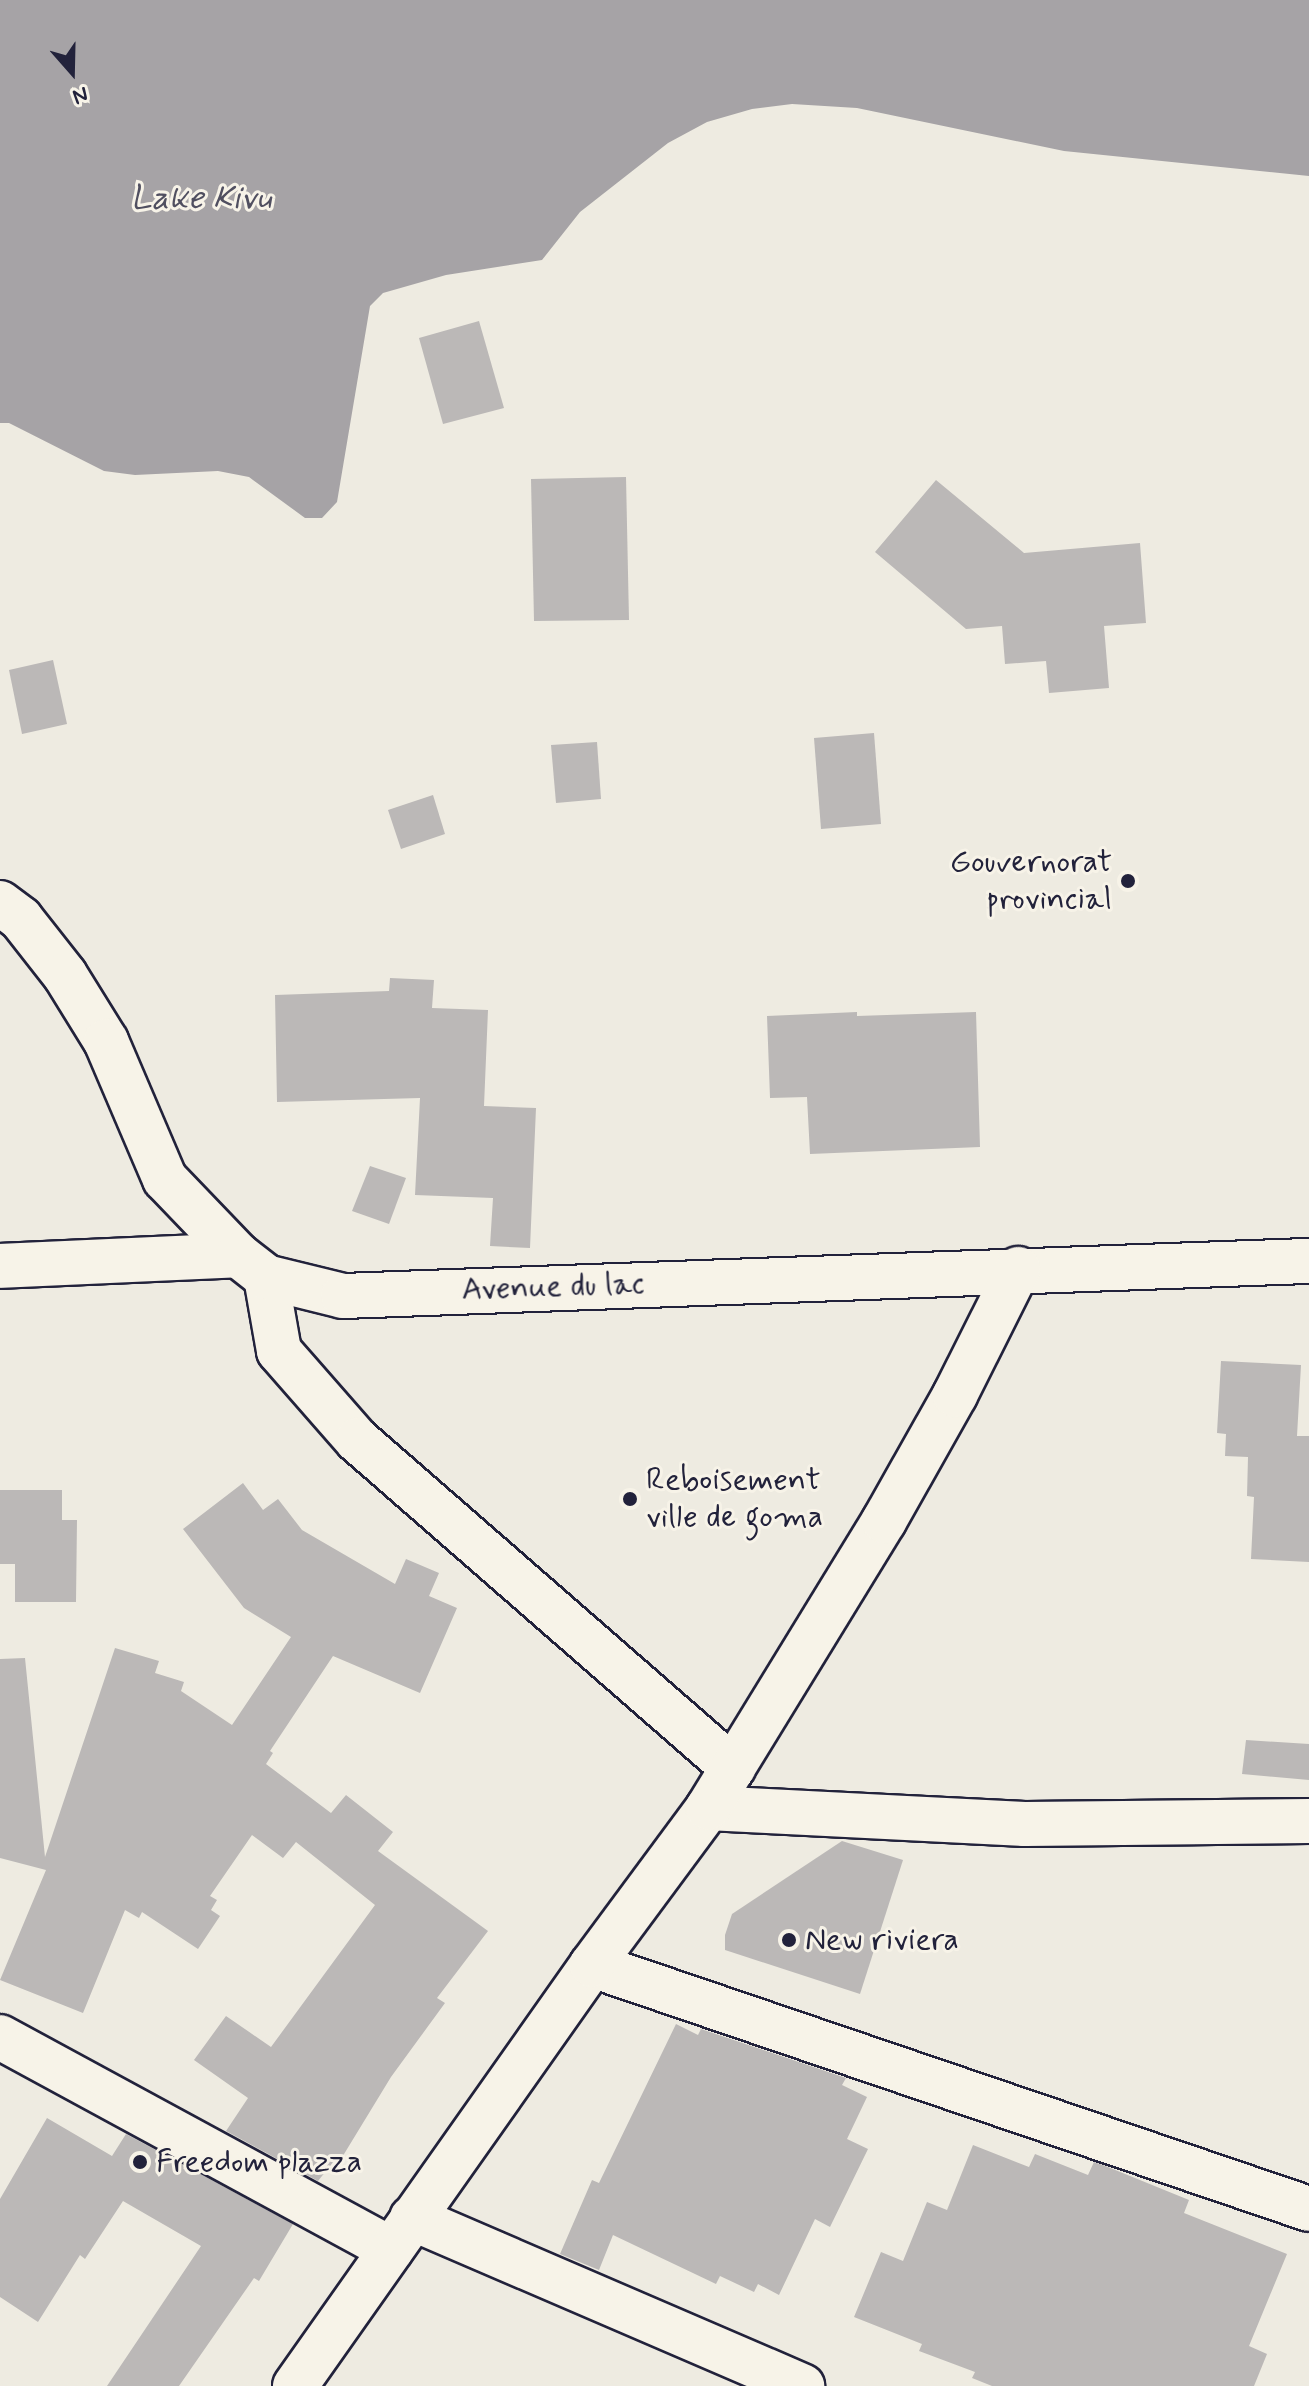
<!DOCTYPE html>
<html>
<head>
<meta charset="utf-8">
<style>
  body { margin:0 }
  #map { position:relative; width:1309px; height:2386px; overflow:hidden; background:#eeebe1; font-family:Mynerve,sans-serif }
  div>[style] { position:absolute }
  .water>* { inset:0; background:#a6a3a6 }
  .building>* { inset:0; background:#bbb8b7 }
  .roads { filter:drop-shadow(2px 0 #22223b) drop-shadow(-2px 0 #22223b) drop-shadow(0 2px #22223b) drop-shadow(0 -2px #22223b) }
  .street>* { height:44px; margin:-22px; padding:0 22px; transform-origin:22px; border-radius:22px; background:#f7f3e8 }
  .secondary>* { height:44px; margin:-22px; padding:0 22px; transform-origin:22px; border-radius:22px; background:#f7f3e8 }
  .dots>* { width:22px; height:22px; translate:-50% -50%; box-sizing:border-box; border:4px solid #f7f3e8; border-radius:50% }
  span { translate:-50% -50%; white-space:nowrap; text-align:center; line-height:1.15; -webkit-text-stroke:6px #f7f3e8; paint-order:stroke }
  .poi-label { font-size:32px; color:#22223b }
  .right { translate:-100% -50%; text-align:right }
  .left { translate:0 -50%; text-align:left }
  .street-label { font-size:32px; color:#22223b }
  .water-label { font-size:34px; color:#504f60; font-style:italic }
  .north { position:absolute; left:32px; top:32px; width:80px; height:80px; -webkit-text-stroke:6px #f7f3e8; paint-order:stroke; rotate:160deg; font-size:22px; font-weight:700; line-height:32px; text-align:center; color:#22223b }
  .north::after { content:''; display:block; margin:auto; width:28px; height:36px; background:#22223b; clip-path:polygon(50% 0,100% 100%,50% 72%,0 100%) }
</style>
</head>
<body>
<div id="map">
  <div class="water">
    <i style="clip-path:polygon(0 0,1309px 0,1309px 176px,1064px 151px,857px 108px,792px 104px,752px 109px,707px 122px,668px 143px,580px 212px,542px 260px,446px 275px,383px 293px,370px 306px,337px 502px,322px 518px,305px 518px,249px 477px,218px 471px,135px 475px,104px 471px,9px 423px,0 423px)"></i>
  </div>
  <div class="building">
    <i style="clip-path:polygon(479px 321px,504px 408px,443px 424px,419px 338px)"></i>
    <i style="clip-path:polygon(626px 477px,629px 620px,534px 621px,531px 479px)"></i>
    <i style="clip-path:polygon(936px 480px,1024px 553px,1140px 543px,1146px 623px,1104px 626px,1109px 688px,1049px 693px,1046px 661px,1005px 664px,1002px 626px,966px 629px,875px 552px)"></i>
    <i style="clip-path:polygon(53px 660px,67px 724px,22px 734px,9px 670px)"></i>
    <i style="clip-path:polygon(874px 733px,881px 824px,821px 829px,814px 738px)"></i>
    <i style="clip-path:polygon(597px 742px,601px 799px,556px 803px,551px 745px)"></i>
    <i style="clip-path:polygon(433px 795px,445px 834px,401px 849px,388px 810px)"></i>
    <i style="clip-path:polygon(390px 978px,434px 980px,432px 1008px,488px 1010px,484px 1106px,536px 1108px,530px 1248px,490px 1246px,493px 1198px,415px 1195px,420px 1098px,277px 1102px,275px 995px,389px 991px)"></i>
    <i style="clip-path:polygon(857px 1012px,857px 1016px,976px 1012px,980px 1147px,810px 1154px,807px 1097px,770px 1098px,767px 1016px)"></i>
    <i style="clip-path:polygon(370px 1166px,406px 1178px,389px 1224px,352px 1211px)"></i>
    <i style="clip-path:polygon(1221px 1361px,1301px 1365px,1297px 1436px,1309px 1436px,1309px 1562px,1251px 1559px,1254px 1497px,1247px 1496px,1248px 1457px,1225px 1456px,1226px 1434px,1217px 1433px)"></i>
    <i style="clip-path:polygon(243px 1483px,263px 1510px,278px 1499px,302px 1530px,395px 1584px,406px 1559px,439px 1573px,429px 1596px,457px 1608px,420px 1693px,333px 1656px,270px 1751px,273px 1753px,266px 1764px,331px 1813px,346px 1795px,393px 1832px,378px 1851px,488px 1931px,437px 1998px,445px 2003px,391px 2077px,341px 2159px,338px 2156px,318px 2181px,226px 2131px,248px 2098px,194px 2060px,226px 2016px,271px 2047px,375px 1905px,296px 1842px,283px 1858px,252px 1835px,210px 1896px,217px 1900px,211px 1910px,220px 1916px,198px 1949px,142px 1912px,139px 1918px,125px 1910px,83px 2013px,0 1980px,46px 1870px,0 1858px,0 1659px,25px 1658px,45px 1857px,115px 1648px,159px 1661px,155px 1673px,184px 1682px,181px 1691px,232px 1725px,291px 1637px,244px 1608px,183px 1529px)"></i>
    <i style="clip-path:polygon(0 1490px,62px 1490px,62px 1520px,77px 1520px,76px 1602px,15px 1602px,15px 1564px,0 1564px)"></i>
    <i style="clip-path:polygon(1246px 1740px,1309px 1744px,1309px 1780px,1242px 1774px)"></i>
    <i style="clip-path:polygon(842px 1841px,903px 1860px,860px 1994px,725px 1950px,725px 1935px,732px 1914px)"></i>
    <i style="clip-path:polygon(676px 2024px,698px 2035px,701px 2029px,846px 2078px,842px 2085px,867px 2097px,847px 2139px,868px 2149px,830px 2227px,815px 2219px,779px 2295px,758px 2284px,754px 2292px,720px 2276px,716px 2284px,613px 2235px,599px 2270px,560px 2254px,592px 2180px,599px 2183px)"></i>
    <i style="clip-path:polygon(47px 2118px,112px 2156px,126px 2134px,293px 2224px,259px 2281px,254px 2278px,179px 2386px,107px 2386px,201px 2246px,123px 2201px,85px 2259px,80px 2255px,38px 2322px,0 2297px,0 2199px)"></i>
    <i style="clip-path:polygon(973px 2145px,1029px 2167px,1035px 2154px,1088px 2175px,1094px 2162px,1103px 2165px,1189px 2200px,1184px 2213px,1287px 2254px,1249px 2346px,1267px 2354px,1254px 2386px,992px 2386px,972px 2378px,975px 2372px,919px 2351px,922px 2344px,854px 2317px,881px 2252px,903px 2261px,927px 2202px,947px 2210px)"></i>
  </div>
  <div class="roads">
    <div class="street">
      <i style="left:0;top:1266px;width:238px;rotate:-2.6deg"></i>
      <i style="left:266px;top:1277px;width:75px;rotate:80deg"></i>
      <i style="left:279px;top:1351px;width:118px;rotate:48.8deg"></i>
      <i style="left:357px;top:1440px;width:499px;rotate:41.1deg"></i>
      <i style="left:708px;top:1808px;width:317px;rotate:2.9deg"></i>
      <i style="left:1025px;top:1824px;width:284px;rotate:-0.6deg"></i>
      <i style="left:592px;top:1965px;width:757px;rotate:18.79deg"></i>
      <i style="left:0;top:2037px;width:445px;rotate:28.5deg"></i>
      <i style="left:412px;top:2218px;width:425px;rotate:23.3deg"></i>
    </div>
    <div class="secondary">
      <i style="left:0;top:903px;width:26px;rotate:37deg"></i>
      <i style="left:21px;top:919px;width:71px;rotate:51.8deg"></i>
      <i style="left:65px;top:975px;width:78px;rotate:58.2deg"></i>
      <i style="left:106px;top:1041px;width:150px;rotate:66.9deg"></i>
      <i style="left:165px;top:1179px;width:105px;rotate:46.2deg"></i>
      <i style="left:238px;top:1255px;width:36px;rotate:38deg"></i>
      <i style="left:266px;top:1277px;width:79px;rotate:13.9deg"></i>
      <i style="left:343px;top:1296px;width:967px;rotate:-2.08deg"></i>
      <i style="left:295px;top:2386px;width:515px;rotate:-54.8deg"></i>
      <i style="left:592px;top:1965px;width:195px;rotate:-53.5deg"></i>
      <i style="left:708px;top:1808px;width:337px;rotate:-58.5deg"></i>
      <i style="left:884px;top:1521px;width:145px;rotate:-60.6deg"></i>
      <i style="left:955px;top:1395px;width:141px;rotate:-63.4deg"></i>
    </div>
  </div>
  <div class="dots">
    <i style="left:1128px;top:881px;background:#22223b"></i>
    <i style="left:630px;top:1499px;background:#22223b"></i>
    <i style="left:789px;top:1940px;background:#22223b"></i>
    <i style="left:140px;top:2162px;background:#22223b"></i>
  </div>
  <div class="poi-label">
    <span class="right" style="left:1112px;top:881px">Gouvernorat<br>provincial</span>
    <span class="left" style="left:646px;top:1499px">Reboisement<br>ville de goma</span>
    <span class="left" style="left:805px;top:1940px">New riviera</span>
    <span class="left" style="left:156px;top:2162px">Freedom plazza</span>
  </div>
  <div class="street-label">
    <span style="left:553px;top:1287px;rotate:-2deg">Avenue du lac</span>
  </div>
  <div class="water-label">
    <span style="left:201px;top:199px">Lake Kivu</span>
  </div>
  <div class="north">N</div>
</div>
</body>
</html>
